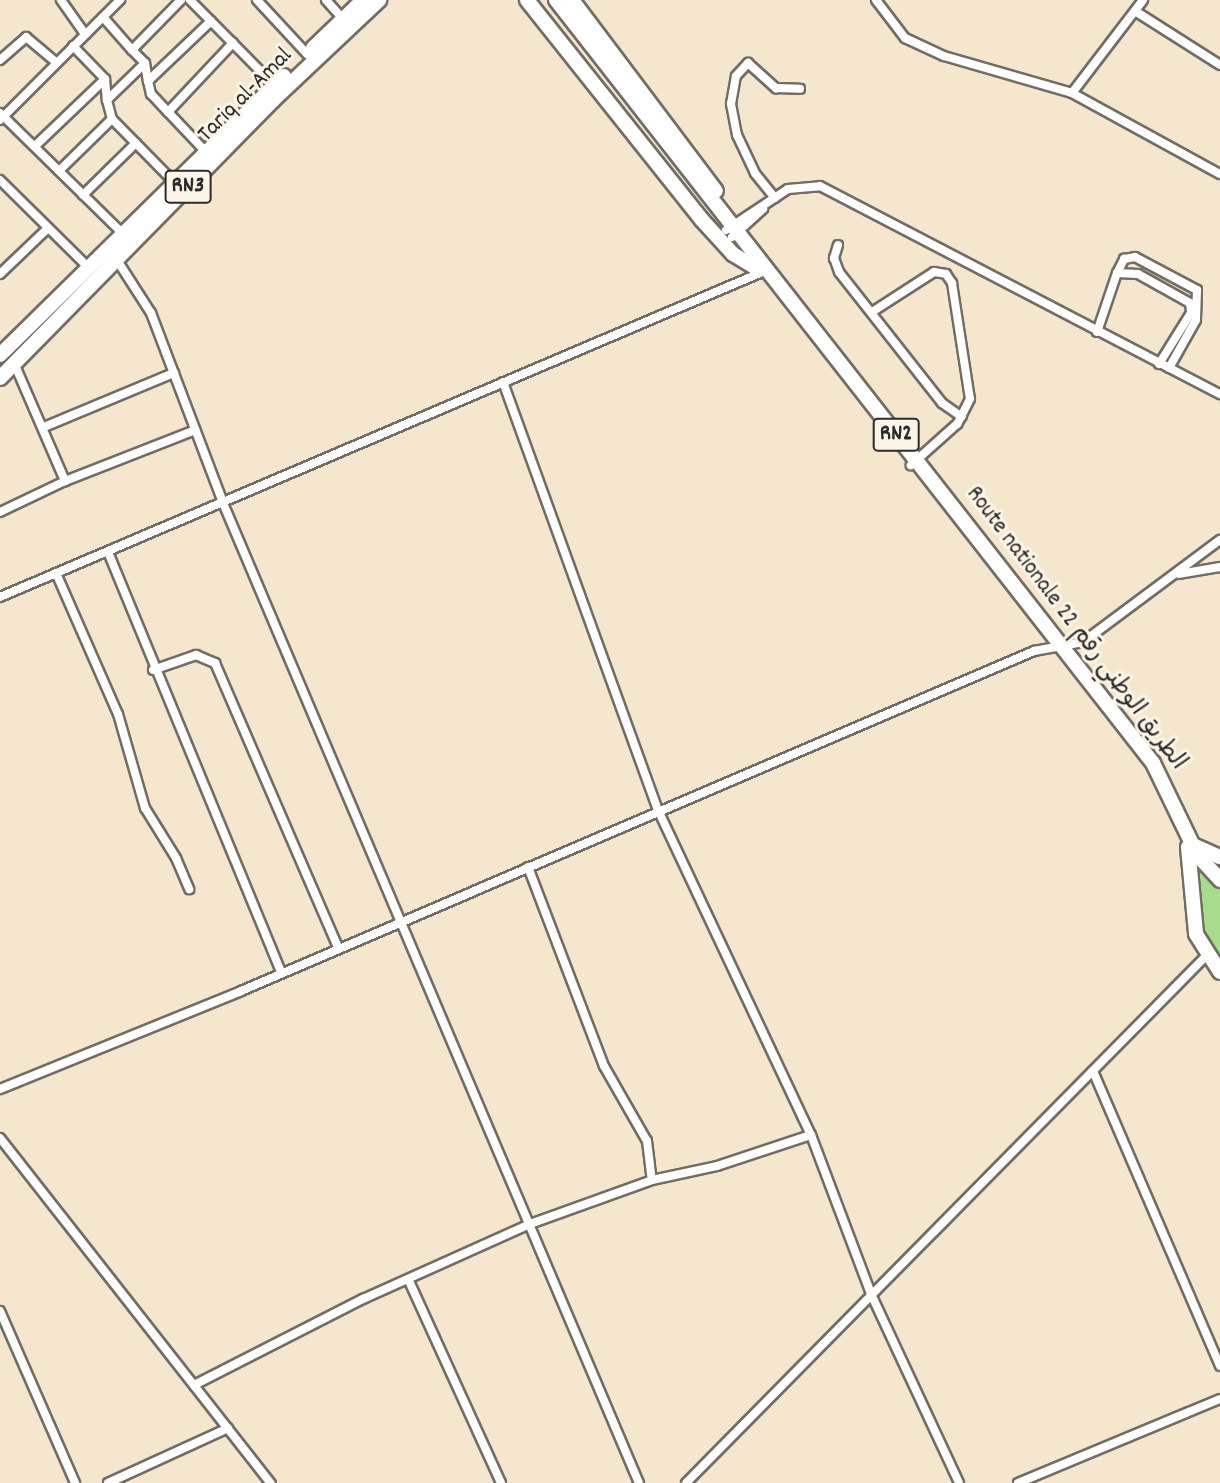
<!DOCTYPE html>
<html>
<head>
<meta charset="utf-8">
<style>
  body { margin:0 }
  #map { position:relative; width:1220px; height:1483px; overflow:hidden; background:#f5e7cd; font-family:Dekko,"Playpen Sans Arabic",sans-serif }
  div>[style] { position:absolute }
  .green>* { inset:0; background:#a8dc8b }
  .roads { filter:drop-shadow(2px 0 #726d64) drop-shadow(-2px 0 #726d64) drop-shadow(0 2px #726d64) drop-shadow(0 -2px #726d64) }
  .street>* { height:8px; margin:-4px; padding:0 4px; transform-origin:4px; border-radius:4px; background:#fff }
  .highway>* { height:14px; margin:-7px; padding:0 7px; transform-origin:7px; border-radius:7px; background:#fff }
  span { translate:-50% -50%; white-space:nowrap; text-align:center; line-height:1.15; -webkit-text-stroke:6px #fcf5e5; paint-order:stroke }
  .shield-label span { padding:2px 5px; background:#fcf5e5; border:2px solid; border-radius:5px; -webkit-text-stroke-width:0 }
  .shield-label { font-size:23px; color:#2b2b2b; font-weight:700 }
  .street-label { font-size:24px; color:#2b2b2b }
</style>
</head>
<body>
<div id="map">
  <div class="green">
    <i style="clip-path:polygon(1197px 865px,1220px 889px,1220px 962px,1201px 926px)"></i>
  </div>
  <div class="roads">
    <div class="street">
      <i style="left:61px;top:0;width:42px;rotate:54.8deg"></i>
      <i style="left:190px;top:0;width:120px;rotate:45.3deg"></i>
      <i style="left:257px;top:0;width:74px;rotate:47.2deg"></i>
      <i style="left:326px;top:0;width:25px;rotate:48deg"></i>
      <i style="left:876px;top:0;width:48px;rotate:52.7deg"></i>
      <i style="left:905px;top:38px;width:43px;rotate:24.8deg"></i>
      <i style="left:944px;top:56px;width:133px;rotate:16.1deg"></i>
      <i style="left:1072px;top:93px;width:169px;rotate:28.7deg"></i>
      <i style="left:1135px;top:11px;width:101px;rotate:32.4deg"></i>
      <i style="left:103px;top:17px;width:44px;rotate:48.7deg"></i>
      <i style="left:132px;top:50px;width:70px;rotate:-45.6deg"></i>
      <i style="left:73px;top:46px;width:46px;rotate:45.9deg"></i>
      <i style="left:105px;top:79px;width:21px;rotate:85deg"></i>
      <i style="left:107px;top:100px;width:53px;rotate:-44.2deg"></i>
      <i style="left:132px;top:50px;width:18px;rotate:45deg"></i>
      <i style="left:145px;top:63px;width:18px;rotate:81deg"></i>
      <i style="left:0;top:60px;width:35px;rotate:-41deg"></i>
      <i style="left:26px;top:37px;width:40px;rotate:40deg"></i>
      <i style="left:1072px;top:93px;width:117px;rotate:-52.6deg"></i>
      <i style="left:168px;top:112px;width:25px;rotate:-133deg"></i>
      <i style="left:151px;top:94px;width:13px;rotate:-103deg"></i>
      <i style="left:148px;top:81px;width:87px;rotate:-43.6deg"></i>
      <i style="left:0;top:113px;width:173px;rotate:44.5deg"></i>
      <i style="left:112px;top:119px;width:87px;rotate:45.5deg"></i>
      <i style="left:0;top:120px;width:170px;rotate:-45deg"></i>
      <i style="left:35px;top:146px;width:97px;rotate:-43.7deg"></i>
      <i style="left:205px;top:151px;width:54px;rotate:-133.5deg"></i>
      <i style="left:168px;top:112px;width:95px;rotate:-46.7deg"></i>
      <i style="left:59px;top:171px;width:74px;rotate:-44.5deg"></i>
      <i style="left:112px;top:119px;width:20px;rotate:-105deg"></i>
      <i style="left:0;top:180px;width:125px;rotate:44.7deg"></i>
      <i style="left:83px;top:195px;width:74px;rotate:-44.5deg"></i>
      <i style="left:775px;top:198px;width:32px;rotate:-129deg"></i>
      <i style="left:755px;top:173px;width:42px;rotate:-115.3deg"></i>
      <i style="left:737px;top:135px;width:32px;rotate:-101deg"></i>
      <i style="left:731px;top:104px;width:28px;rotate:-80deg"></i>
      <i style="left:736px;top:76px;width:18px;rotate:-47deg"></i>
      <i style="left:748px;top:63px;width:38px;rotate:42deg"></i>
      <i style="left:776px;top:88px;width:24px;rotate:2deg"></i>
      <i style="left:726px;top:230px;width:74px;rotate:-33.5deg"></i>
      <i style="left:788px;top:189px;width:32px;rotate:-5deg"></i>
      <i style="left:820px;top:186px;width:451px;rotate:27.5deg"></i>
      <i style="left:732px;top:237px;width:42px;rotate:-42.1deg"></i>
      <i style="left:838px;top:245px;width:14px;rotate:107deg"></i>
      <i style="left:834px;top:258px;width:15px;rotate:70deg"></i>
      <i style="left:839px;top:272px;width:167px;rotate:51.8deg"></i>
      <i style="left:942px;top:403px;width:24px;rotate:35deg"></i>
      <i style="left:115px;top:257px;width:67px;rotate:57.3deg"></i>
      <i style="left:151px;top:313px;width:203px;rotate:69.2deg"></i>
      <i style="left:223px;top:503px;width:1065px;rotate:67deg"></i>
      <i style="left:1117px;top:273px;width:21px;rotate:3deg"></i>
      <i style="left:1138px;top:274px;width:60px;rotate:29.1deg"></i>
      <i style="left:1190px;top:303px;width:8px;rotate:83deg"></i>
      <i style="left:0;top:274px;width:66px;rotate:-43.8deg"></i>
      <i style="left:872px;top:312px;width:74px;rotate:-32.8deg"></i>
      <i style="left:934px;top:272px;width:12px;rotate:9deg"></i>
      <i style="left:946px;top:274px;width:11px;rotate:56deg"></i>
      <i style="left:952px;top:283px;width:117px;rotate:81.2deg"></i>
      <i style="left:970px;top:399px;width:28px;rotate:117deg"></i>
      <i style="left:957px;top:424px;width:62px;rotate:138.3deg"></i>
      <i style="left:1097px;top:332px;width:62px;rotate:-71.3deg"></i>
      <i style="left:1117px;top:273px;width:16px;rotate:-63deg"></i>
      <i style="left:1124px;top:259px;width:11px;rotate:-10deg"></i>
      <i style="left:1135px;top:257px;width:70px;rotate:28deg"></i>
      <i style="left:1197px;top:290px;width:30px;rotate:92deg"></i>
      <i style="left:1196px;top:320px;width:55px;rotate:119.4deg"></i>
      <i style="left:14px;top:363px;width:129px;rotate:66.6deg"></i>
      <i style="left:1159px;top:364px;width:66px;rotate:-58deg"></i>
      <i style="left:503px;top:382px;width:455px;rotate:70.1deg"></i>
      <i style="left:658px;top:810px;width:359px;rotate:64.8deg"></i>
      <i style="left:811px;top:1135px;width:170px;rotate:69.3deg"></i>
      <i style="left:871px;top:1294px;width:208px;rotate:65deg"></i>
      <i style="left:44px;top:427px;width:141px;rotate:-22.6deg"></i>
      <i style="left:0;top:512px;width:72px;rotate:-25.5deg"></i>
      <i style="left:65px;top:481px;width:140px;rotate:-21.4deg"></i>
      <i style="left:108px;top:552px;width:454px;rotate:67.6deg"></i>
      <i style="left:56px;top:573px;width:154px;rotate:66.3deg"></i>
      <i style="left:118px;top:714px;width:98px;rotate:74deg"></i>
      <i style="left:145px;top:808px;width:59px;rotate:58.2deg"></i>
      <i style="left:176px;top:858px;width:34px;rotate:67deg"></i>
      <i style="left:1179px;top:574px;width:42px;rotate:-9.7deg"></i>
      <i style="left:0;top:597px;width:826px;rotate:-23.09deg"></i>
      <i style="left:153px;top:670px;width:46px;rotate:-19.2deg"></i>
      <i style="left:196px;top:655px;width:21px;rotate:23deg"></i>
      <i style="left:215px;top:663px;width:309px;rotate:66.6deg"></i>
      <i style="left:528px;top:867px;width:213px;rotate:69.1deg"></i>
      <i style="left:604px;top:1066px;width:86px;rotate:60.2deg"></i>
      <i style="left:647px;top:1141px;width:39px;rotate:83deg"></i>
      <i style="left:1093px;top:1071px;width:321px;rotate:66.7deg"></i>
      <i style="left:0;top:1089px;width:260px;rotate:-22.1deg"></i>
      <i style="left:241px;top:991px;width:863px;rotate:-23.21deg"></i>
      <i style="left:1034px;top:651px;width:50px;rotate:-10.4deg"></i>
      <i style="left:1083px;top:642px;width:171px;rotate:-36.7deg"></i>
      <i style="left:0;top:1138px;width:439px;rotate:51.9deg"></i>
      <i style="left:409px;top:1281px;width:222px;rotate:65.5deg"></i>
      <i style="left:0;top:1311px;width:188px;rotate:66.4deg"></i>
      <i style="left:194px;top:1385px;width:190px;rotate:-27deg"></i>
      <i style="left:363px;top:1299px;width:183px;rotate:-24.2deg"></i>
      <i style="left:530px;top:1224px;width:130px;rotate:-19.8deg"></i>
      <i style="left:652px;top:1180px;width:66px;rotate:-12.2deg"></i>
      <i style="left:717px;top:1166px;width:99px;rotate:-18.3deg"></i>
      <i style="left:108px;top:1483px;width:132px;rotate:-24.6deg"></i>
      <i style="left:686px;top:1483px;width:740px;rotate:-45.38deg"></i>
      <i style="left:1018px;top:1483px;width:219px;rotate:-22.6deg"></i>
    </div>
    <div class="highway">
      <i style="left:527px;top:0;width:281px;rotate:51.5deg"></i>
      <i style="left:702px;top:220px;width:46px;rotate:47.6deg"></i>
      <i style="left:733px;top:254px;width:26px;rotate:31deg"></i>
      <i style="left:556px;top:0;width:969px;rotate:51.96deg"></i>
      <i style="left:1153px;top:763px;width:103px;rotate:64.2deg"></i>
      <i style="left:1198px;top:856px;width:33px;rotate:47deg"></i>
      <i style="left:572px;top:0;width:239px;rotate:53deg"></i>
      <i style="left:313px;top:48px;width:69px;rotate:-43.8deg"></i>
      <i style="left:0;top:355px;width:398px;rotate:-44.5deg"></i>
      <i style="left:0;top:378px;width:390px;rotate:-45.5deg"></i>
      <i style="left:273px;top:100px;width:146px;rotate:-43.3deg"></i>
      <i style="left:1195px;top:846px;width:27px;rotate:24deg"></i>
      <i style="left:1188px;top:847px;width:87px;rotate:84.7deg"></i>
      <i style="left:1196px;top:934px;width:45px;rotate:57.7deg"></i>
    </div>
  </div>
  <div class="shield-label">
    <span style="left:188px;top:187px">RN3</span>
    <span style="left:896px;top:435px">RN2</span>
  </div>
  <div class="street-label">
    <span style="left:246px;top:96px;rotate:-45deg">Tariq al-Amal</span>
    <span style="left:1075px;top:629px;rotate:53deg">Route nationale 22 الطريق الوطني رقم</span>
  </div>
</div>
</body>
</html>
